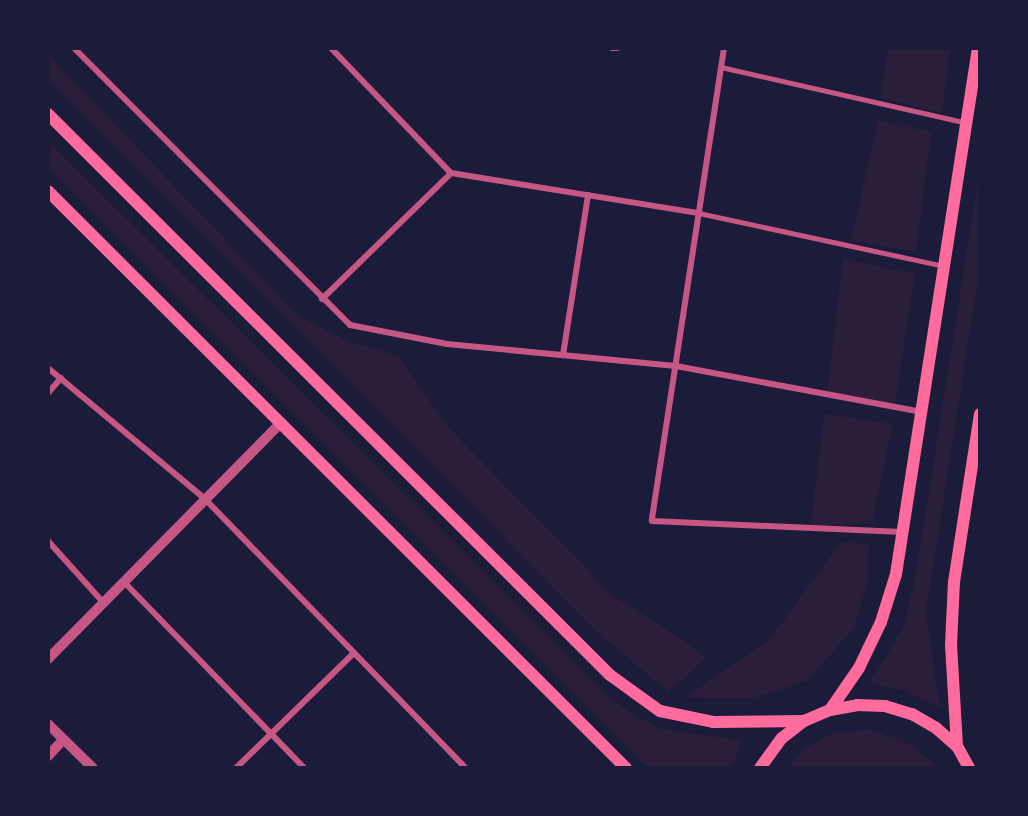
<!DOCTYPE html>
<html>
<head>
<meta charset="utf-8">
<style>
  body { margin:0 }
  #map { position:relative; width:1028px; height:816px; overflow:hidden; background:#1b1b3a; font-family:Barlow,sans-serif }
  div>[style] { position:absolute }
  .green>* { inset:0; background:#2a1e3b }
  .service>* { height:4.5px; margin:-2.25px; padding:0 2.25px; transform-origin:2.25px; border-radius:2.25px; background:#c65784 }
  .minor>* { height:6px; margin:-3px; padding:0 3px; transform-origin:3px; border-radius:3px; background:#c65784 }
  .tertiary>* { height:10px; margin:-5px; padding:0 5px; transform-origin:5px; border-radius:5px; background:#c65784 }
  .secondary>* { height:12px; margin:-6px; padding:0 6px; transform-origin:6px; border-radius:6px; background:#ff6b9d }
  span { translate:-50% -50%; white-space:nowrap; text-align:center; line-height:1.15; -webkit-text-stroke:4.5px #1b1b3a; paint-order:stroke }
  .frame { position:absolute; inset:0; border:50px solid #1b1b3a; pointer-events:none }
</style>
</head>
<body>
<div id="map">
  <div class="green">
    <i style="clip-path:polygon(888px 48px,950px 48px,942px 113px,880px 98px)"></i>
    <i style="clip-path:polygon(48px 54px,297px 315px,350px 342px,399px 356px,447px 426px,613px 596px,679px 637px,706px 658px,668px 692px,601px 635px,48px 79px)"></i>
    <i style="clip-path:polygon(878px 120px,931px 132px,916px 252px,851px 240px)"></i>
    <i style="clip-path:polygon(48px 141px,618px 705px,663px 730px,742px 740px,731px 768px,648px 768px,48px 167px)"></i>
    <i style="clip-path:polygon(980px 168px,980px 266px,926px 612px,940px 707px,904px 691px,870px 683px,903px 628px,916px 574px)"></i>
    <i style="clip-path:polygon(843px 259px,915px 274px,895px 403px,827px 395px)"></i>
    <i style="clip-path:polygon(824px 414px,893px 424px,872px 523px,811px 526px)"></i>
    <i style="clip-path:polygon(841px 542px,869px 544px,868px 581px,854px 628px,807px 681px,750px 699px,685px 698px,770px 639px)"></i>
    <i style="clip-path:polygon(873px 730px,911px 745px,940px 768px,788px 768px,802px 750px,835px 732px)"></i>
  </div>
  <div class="service">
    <i style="left:721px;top:67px;width:249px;rotate:12.8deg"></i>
    <i style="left:699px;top:213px;width:251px;rotate:12.2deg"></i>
  </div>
  <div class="minor">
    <i style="left:74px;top:48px;width:391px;rotate:45.1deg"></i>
    <i style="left:350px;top:325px;width:99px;rotate:11.1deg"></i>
    <i style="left:447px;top:344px;width:230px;rotate:5.5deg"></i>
    <i style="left:676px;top:366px;width:249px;rotate:10.6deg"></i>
    <i style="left:331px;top:48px;width:173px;rotate:46.2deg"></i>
    <i style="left:451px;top:173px;width:251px;rotate:9.2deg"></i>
    <i style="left:612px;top:48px;width:5px"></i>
    <i style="left:724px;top:48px;width:478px;rotate:98.7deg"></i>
    <i style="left:652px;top:521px;width:250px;rotate:2.5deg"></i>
    <i style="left:322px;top:299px;width:180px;rotate:-44.3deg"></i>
    <i style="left:563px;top:355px;width:162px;rotate:-81.1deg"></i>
    <i style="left:48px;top:368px;width:204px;rotate:39.8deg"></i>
    <i style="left:205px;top:499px;width:375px;rotate:45.9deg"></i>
    <i style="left:48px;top:393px;width:20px;rotate:-49deg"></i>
    <i style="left:48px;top:541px;width:82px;rotate:48deg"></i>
    <i style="left:124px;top:582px;width:259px;rotate:45.9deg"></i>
    <i style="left:236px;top:768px;width:165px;rotate:-44.3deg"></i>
  </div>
  <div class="tertiary">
    <i style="left:48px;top:659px;width:332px;rotate:-45.4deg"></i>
    <i style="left:48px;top:724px;width:63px;rotate:44.4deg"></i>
    <i style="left:48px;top:756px;width:22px;rotate:-47deg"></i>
  </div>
  <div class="secondary">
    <i style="left:48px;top:114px;width:794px;rotate:44.95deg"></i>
    <i style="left:610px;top:675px;width:62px;rotate:35.8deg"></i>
    <i style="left:660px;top:711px;width:54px;rotate:11.7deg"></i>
    <i style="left:713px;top:722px;width:91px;rotate:-0.6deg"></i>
    <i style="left:48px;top:191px;width:817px;rotate:44.95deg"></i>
    <i style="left:830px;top:710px;width:51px;rotate:-55.4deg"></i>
    <i style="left:859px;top:668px;width:51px;rotate:-64.4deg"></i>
    <i style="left:881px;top:622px;width:50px;rotate:-72.6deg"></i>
    <i style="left:896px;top:574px;width:532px;rotate:-81.14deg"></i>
    <i style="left:957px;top:746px;width:101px;rotate:-93.4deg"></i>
    <i style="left:951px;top:645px;width:63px;rotate:-87.3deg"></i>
    <i style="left:954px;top:582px;width:170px;rotate:-81.2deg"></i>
    <i style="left:760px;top:768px;width:37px;rotate:-54deg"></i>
    <i style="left:782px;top:738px;width:28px;rotate:-38deg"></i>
    <i style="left:804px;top:721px;width:28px;rotate:-23deg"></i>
    <i style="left:830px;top:710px;width:27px;rotate:-10deg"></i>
    <i style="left:857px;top:705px;width:28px;rotate:2deg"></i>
    <i style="left:885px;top:706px;width:28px;rotate:17deg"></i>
    <i style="left:912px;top:714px;width:28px;rotate:30deg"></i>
    <i style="left:936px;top:728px;width:28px;rotate:41deg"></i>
    <i style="left:957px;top:746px;width:25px;rotate:61deg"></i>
  </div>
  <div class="frame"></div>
</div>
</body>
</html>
